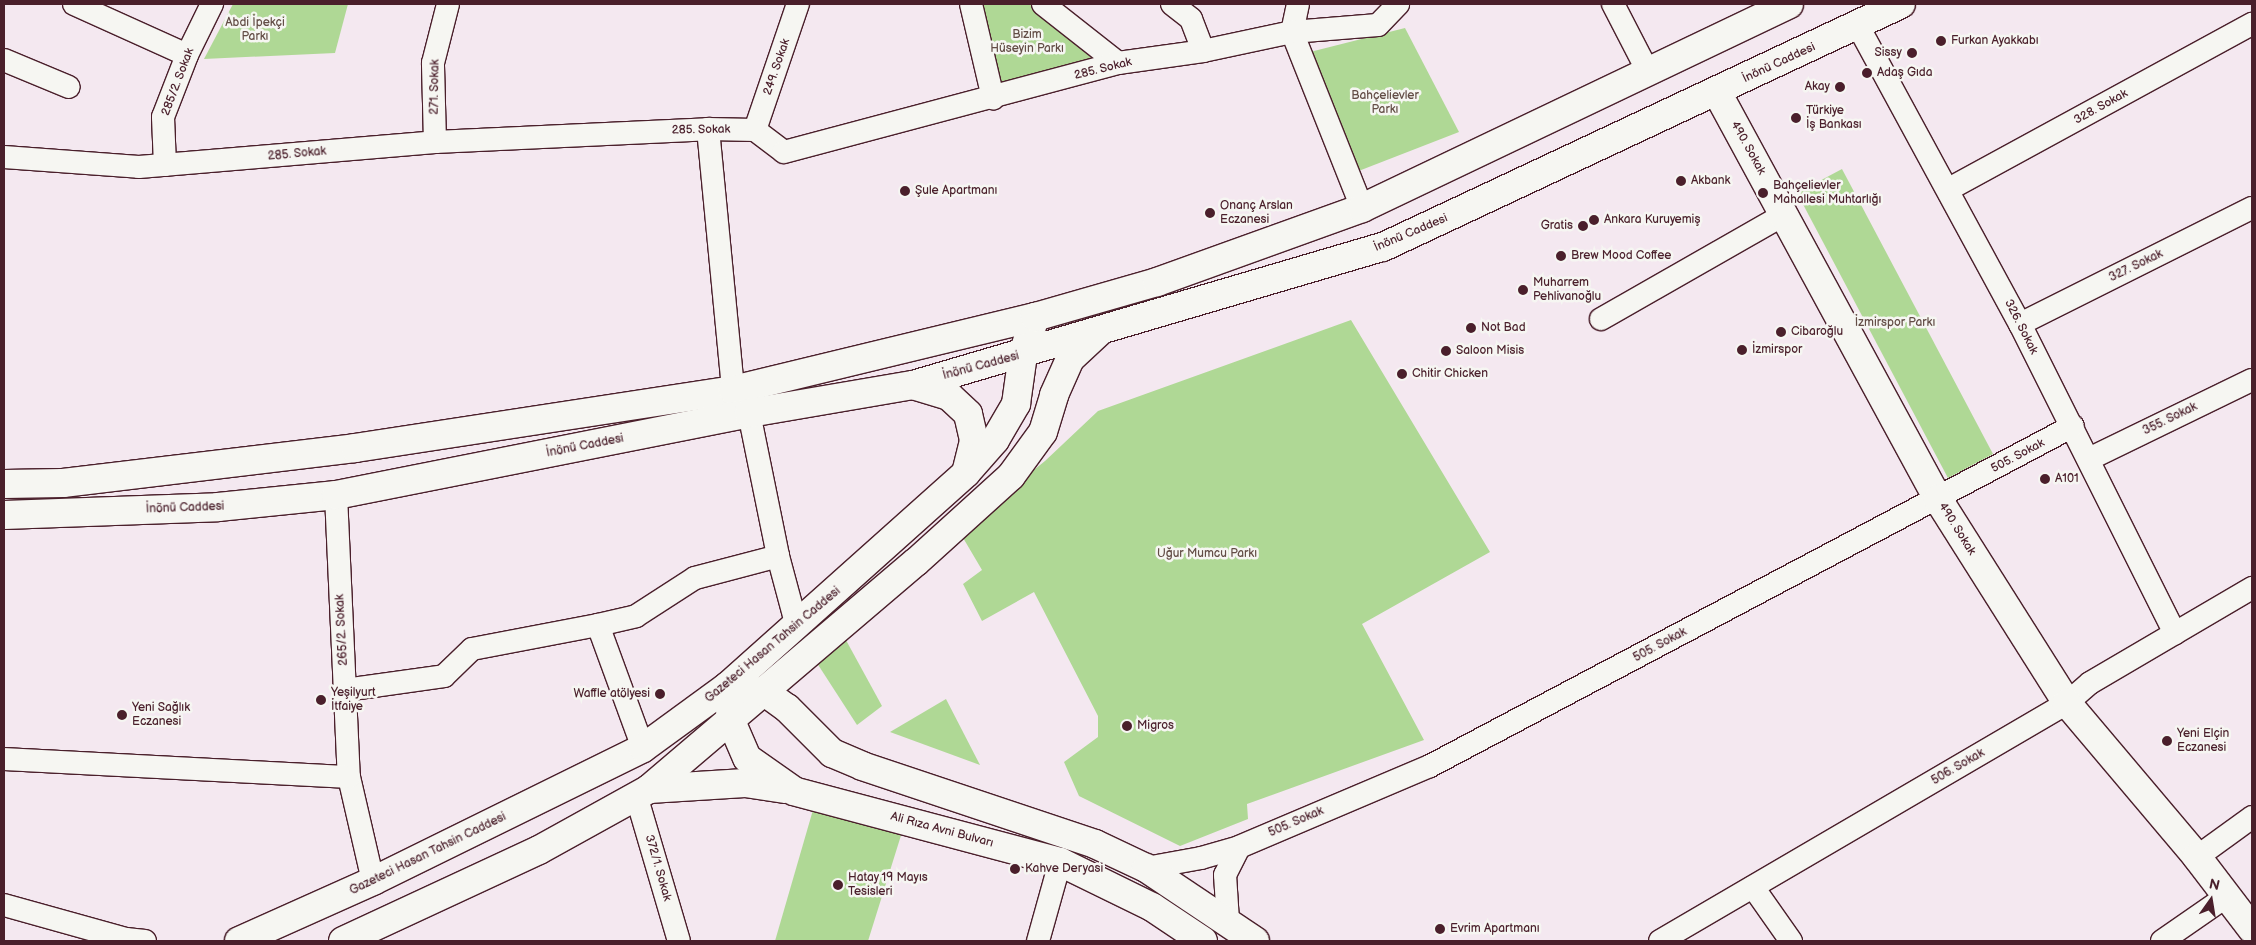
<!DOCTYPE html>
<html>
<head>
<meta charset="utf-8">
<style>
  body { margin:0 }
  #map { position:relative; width:2256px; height:945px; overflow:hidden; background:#f4e8f0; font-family:"Balsamiq Sans",sans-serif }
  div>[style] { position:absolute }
  .green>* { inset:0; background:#afd895 }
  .roads { filter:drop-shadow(1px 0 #4a1f2b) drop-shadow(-1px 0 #4a1f2b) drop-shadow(0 1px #4a1f2b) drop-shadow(0 -1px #4a1f2b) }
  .minor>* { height:22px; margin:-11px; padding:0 11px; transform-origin:11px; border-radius:11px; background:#f6f6f2 }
  .tertiary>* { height:28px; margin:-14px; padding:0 14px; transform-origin:14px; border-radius:14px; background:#f6f6f2 }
  .secondary>* { height:28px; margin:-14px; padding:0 14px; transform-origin:14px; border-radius:14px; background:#f6f6f2 }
  .primary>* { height:28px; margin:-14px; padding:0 14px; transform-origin:14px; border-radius:14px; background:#f6f6f2 }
  .dots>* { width:14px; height:14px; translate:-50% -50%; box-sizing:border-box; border:2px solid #f6f6f2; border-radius:50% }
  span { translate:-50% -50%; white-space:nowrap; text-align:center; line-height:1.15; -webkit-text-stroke:5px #f6f6f2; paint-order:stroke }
  .park-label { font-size:12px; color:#634d46 }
  .poi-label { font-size:12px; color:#4a1f2b }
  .left { translate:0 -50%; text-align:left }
  .right { translate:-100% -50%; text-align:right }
  .street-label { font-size:12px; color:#4a1f2b }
  .frame { position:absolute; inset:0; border:5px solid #4a1f2b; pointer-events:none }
  .north { position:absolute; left:2186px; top:875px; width:50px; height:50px; -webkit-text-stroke:4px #f6f6f2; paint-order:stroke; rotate:13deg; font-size:14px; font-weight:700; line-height:20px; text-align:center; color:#4a1f2b }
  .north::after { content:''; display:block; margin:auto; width:18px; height:22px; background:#4a1f2b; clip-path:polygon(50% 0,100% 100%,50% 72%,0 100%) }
</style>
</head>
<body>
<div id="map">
  <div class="green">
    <i style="clip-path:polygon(233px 4px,348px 4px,335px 53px,204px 59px)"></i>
    <i style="clip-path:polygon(979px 4px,1036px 4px,1103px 56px,1002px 89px)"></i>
    <i style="clip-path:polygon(1405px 28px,1459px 132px,1356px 172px,1310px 52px)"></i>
    <i style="clip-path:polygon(1842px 169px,1993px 454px,1948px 478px,1797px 193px)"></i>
    <i style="clip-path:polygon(1351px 320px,1490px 552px,1362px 624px,1424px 740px,1247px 804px,1248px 819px,1180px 846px,1079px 796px,1064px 762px,1098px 737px,1098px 716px,1034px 592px,982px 621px,963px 584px,982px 570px,959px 531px,1045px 461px,1098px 411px)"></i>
    <i style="clip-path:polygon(841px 631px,882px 706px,857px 725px,815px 660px)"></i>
    <i style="clip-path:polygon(946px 699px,980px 765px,890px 732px)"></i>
    <i style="clip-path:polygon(815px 803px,903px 829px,868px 941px,775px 941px)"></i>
  </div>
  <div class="roads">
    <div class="minor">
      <i style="left:74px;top:4px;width:124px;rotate:24.3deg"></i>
      <i style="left:971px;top:4px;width:97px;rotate:76.8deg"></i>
      <i style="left:1043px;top:4px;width:95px;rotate:38.2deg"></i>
      <i style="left:1172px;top:4px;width:24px;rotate:38deg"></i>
      <i style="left:1191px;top:19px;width:34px;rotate:69deg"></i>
      <i style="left:1298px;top:4px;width:29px;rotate:102deg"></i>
      <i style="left:1292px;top:32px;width:189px;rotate:68.3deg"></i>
      <i style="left:1613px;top:4px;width:74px;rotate:62.7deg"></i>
      <i style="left:1858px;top:26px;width:339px;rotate:61.5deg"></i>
      <i style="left:2020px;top:324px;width:346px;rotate:63.4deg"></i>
      <i style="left:4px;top:60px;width:70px;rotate:22.6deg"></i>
      <i style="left:708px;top:129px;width:262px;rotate:84.5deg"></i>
      <i style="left:755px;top:130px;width:133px;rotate:-71.2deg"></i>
      <i style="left:435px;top:142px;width:79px;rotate:-91.5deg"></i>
      <i style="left:433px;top:63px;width:61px;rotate:-75.7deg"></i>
      <i style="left:4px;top:157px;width:135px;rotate:4.2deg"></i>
      <i style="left:139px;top:167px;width:297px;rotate:-4.8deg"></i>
      <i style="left:435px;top:142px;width:273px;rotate:-2.7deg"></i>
      <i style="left:708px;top:129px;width:47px;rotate:1.2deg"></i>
      <i style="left:755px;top:130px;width:36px;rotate:37deg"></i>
      <i style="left:784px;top:152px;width:346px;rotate:-14.9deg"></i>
      <i style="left:1118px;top:63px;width:86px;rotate:-8deg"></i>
      <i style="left:1203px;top:51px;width:91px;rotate:-12.1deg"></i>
      <i style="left:1292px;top:32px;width:86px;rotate:-4.7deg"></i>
      <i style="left:1378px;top:25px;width:29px;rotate:-46deg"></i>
      <i style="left:165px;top:165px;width:48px;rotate:-92.4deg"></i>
      <i style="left:163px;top:117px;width:66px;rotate:-68.8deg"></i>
      <i style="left:187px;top:55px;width:57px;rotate:-63.9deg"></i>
      <i style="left:1949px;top:189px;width:345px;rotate:-28.6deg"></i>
      <i style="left:1601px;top:319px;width:212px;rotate:-29.7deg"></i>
      <i style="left:2020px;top:324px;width:259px;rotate:-26.6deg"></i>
      <i style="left:749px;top:413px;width:146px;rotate:78.5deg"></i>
      <i style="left:778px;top:556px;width:73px;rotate:75deg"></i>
      <i style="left:2089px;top:459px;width:181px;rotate:-25.9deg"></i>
      <i style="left:336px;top:495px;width:282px;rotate:87.4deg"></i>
      <i style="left:349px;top:777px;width:107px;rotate:77deg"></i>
      <i style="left:598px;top:625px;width:39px;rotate:-13deg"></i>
      <i style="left:636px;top:616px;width:70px;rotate:-32.8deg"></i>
      <i style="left:695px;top:578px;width:86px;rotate:-14.8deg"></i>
      <i style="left:345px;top:690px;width:100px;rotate:-8deg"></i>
      <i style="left:444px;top:676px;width:39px;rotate:-44deg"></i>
      <i style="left:472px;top:649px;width:128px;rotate:-10.8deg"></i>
      <i style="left:598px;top:625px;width:131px;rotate:69.9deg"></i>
      <i style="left:4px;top:759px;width:345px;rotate:3deg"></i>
      <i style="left:636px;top:795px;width:152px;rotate:73.6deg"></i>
      <i style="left:2197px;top:857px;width:68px;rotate:-36deg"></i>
      <i style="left:1146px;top:868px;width:56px;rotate:-10.3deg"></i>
      <i style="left:1201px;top:858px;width:40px;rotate:-16deg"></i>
      <i style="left:1239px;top:847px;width:207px;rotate:-23deg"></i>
      <i style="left:1430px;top:766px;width:727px;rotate:-27.87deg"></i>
      <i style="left:1753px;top:887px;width:66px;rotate:54.9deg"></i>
      <i style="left:4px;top:905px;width:127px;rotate:15.6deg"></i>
      <i style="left:126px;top:939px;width:19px;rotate:6deg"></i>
      <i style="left:1228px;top:921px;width:46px;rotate:-93.7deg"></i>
      <i style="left:1225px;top:875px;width:31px;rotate:-63deg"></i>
      <i style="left:1038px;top:941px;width:82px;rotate:-74.4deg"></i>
      <i style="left:1660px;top:941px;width:471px;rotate:-30.3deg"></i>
      <i style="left:2067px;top:703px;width:30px;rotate:-41deg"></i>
      <i style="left:2090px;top:683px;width:188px;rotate:-30.4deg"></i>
      <i style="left:2162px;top:941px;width:79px;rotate:-34.7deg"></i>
    </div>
    <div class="tertiary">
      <i style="left:1717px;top:92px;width:463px;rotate:61.5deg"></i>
      <i style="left:1938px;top:499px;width:241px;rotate:57.7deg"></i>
      <i style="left:2067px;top:703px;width:202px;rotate:49.8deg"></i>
      <i style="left:2197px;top:857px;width:91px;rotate:52.6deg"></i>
    </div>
    <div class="secondary">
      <i style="left:913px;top:385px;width:38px;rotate:17deg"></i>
      <i style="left:949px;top:396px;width:26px;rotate:43deg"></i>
      <i style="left:968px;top:414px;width:28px;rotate:77deg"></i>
      <i style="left:974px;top:441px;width:32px;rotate:104deg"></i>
      <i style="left:649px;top:789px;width:96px;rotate:-3.6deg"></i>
      <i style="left:745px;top:783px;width:40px;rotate:8.5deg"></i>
      <i style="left:239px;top:941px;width:147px;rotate:-24.1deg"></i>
      <i style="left:373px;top:881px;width:301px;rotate:-26.2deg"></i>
      <i style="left:643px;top:748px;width:105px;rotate:-36.1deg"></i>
      <i style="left:728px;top:686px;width:319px;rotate:-41.8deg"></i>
      <i style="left:966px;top:473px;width:44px;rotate:-48.7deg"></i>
      <i style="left:995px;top:440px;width:42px;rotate:-59.7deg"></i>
      <i style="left:1016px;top:404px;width:50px;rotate:-82deg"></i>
      <i style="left:1023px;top:354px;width:39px;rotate:-72deg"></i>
      <i style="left:343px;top:941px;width:216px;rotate:-24.9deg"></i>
      <i style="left:539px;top:850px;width:126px;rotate:-29deg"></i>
      <i style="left:649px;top:789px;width:350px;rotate:-40.4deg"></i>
      <i style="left:916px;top:562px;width:128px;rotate:-42.2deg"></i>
      <i style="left:1011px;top:476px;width:54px;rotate:-54deg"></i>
      <i style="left:1043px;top:432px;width:39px;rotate:-73deg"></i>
      <i style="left:1054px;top:395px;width:39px;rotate:-66deg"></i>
      <i style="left:1070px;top:359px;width:40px;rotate:-43deg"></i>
      <i style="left:1203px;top:941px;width:61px;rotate:-146.3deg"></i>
      <i style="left:1152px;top:907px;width:102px;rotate:-153.9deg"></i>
      <i style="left:1060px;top:862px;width:275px;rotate:-165.1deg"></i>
      <i style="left:794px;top:791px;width:57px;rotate:-144.9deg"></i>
      <i style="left:747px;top:758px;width:40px;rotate:-113.4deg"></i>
      <i style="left:731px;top:721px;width:35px;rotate:-95deg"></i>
      <i style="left:728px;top:686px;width:39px;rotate:10deg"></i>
      <i style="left:766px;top:693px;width:26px;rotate:36deg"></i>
      <i style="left:787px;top:708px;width:64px;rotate:45deg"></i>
      <i style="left:832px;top:753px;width:33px;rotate:23deg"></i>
      <i style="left:862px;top:766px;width:246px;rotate:18.5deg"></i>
      <i style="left:1095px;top:844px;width:56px;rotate:25.2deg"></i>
      <i style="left:1146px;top:868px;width:131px;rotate:33.8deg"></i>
    </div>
    <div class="primary">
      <i style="left:4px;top:484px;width:59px;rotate:-1deg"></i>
      <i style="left:63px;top:483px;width:294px;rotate:-6.8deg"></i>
      <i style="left:355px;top:448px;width:382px;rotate:-8.7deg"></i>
      <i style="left:733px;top:390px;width:311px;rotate:-13.6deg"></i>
      <i style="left:1035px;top:317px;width:127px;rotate:-16deg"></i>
      <i style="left:1157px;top:282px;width:218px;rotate:-19.8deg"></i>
      <i style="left:1362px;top:208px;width:473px;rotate:-25.5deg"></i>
      <i style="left:4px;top:515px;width:214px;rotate:-2.1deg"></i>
      <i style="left:218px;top:507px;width:119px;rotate:-5.8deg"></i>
      <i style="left:336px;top:495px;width:421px;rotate:-11.2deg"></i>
      <i style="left:749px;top:413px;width:166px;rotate:-9.7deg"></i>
      <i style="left:913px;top:385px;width:490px;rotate:-16.4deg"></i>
      <i style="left:1383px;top:247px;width:572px;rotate:-25.13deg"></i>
    </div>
  </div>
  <div class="dots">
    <i style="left:1941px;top:41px;background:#4a1f2b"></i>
    <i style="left:1912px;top:53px;background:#4a1f2b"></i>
    <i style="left:1867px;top:73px;background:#4a1f2b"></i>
    <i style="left:1840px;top:87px;background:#4a1f2b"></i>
    <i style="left:1796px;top:118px;background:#4a1f2b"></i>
    <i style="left:1681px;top:181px;background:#4a1f2b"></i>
    <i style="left:905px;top:191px;background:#4a1f2b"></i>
    <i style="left:1763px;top:193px;background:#4a1f2b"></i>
    <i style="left:1210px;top:213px;background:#4a1f2b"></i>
    <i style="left:1594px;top:220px;background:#4a1f2b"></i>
    <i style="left:1583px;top:226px;background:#4a1f2b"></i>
    <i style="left:1561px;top:256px;background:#4a1f2b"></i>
    <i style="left:1523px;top:290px;background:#4a1f2b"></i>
    <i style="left:1471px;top:328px;background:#4a1f2b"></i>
    <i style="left:1781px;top:332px;background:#4a1f2b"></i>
    <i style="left:1742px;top:350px;background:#4a1f2b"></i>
    <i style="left:1446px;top:351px;background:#4a1f2b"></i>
    <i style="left:1402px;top:374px;background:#4a1f2b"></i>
    <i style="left:2045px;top:479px;background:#4a1f2b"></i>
    <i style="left:660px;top:694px;background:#4a1f2b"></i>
    <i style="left:321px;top:700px;background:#4a1f2b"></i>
    <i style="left:122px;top:715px;background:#4a1f2b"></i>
    <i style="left:1127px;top:726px;background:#4a1f2b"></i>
    <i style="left:2167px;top:741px;background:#4a1f2b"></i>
    <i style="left:1015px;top:869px;background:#4a1f2b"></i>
    <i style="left:838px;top:885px;background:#4a1f2b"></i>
    <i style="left:1440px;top:929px;background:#4a1f2b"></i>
  </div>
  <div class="park-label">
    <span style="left:255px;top:30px">Abdi İpekçi<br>Parkı</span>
    <span style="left:1027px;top:42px">Bizim<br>Hüseyin Parkı</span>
    <span style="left:1385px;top:103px">Bahçelievler<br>Parkı</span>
    <span style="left:1895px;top:323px">İzmirspor Parkı</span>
    <span style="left:1207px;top:554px">Uğur Mumcu Parkı</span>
  </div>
  <div class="poi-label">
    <span class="left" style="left:1951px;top:41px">Furkan Ayakkabı</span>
    <span class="right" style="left:1902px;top:53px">Sissy</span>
    <span class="left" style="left:1877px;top:73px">Adaş Gıda</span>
    <span class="right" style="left:1830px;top:87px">Akay</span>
    <span class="left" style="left:1806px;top:118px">Türkiye<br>İş Bankası</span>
    <span class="left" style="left:1691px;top:181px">Akbank</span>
    <span class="left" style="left:1773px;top:193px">Bahçelievler<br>Mahallesi Muhtarlığı</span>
    <span class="left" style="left:915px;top:191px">Şule Apartmanı</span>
    <span class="left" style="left:1220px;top:213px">Onanç Arslan<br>Eczanesi</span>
    <span class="left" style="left:1604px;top:220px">Ankara Kuruyemiş</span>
    <span class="right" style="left:1573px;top:226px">Gratis</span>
    <span class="left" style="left:1571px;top:256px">Brew Mood Coffee</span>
    <span class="left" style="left:1533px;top:290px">Muharrem<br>Pehlivanoğlu</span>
    <span class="left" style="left:1481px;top:328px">Not Bad</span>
    <span class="left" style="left:1791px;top:332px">Cibaroğlu</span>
    <span class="left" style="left:1752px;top:350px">İzmirspor</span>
    <span class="left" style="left:1456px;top:351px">Saloon Misis</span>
    <span class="left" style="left:1412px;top:374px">Chitir Chicken</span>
    <span class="left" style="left:2055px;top:479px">A101</span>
    <span class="left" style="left:331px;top:700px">Yeşilyurt<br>İtfaiye</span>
    <span class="right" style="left:650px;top:694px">Waffle atölyesi</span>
    <span class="left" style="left:132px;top:715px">Yeni Sağlık<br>Eczanesi</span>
    <span class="left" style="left:1137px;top:726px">Migros</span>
    <span class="left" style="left:2177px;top:741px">Yeni Elçin<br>Eczanesi</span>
    <span class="left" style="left:1025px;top:869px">Kahve Deryasi</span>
    <span class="left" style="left:848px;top:885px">Hatay 19 Mayıs<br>Tesisleri</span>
    <span class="left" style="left:1450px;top:929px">Evrim Apartmanı</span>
  </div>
  <div class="street-label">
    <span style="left:1779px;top:63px;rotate:-25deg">İnönü Caddesi</span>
    <span style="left:777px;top:67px;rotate:-71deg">249. Sokak</span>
    <span style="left:1103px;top:69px;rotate:-14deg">285. Sokak</span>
    <span style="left:178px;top:82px;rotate:-69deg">285/2. Sokak</span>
    <span style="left:435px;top:87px;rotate:-89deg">271. Sokak</span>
    <span style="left:2101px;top:107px;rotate:-29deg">328. Sokak</span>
    <span style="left:701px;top:130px;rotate:-1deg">285. Sokak</span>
    <span style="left:1748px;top:148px;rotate:61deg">490. Sokak</span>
    <span style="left:297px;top:154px;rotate:-5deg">285. Sokak</span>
    <span style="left:1411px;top:233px;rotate:-23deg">İnönü Caddesi</span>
    <span style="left:2136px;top:266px;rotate:-26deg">327. Sokak</span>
    <span style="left:2021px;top:327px;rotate:63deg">326. Sokak</span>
    <span style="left:981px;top:366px;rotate:-15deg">İnönü Caddesi</span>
    <span style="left:2170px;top:419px;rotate:-26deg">355. Sokak</span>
    <span style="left:585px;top:446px;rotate:-11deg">İnönü Caddesi</span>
    <span style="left:2018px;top:456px;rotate:-28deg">505. Sokak</span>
    <span style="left:185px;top:508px;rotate:-2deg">İnönü Caddesi</span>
    <span style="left:1957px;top:529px;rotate:58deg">490. Sokak</span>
    <span style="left:342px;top:630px;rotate:-93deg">265/2. Sokak</span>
    <span style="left:773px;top:645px;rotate:-40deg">Gazeteci Hasan Tahsin Caddesi</span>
    <span style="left:1660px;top:645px;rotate:-28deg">505. Sokak</span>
    <span style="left:1958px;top:767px;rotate:-30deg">506. Sokak</span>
    <span style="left:1296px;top:822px;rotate:-23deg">505. Sokak</span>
    <span style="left:942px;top:830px;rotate:15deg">Ali Rıza Avni Bulvarı</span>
    <span style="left:428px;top:854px;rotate:-26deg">Gazeteci Hasan Tahsin Caddesi</span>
    <span style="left:658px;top:868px;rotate:74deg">372/1. Sokak</span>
  </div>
  <div class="frame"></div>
  <div class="north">N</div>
</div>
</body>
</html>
